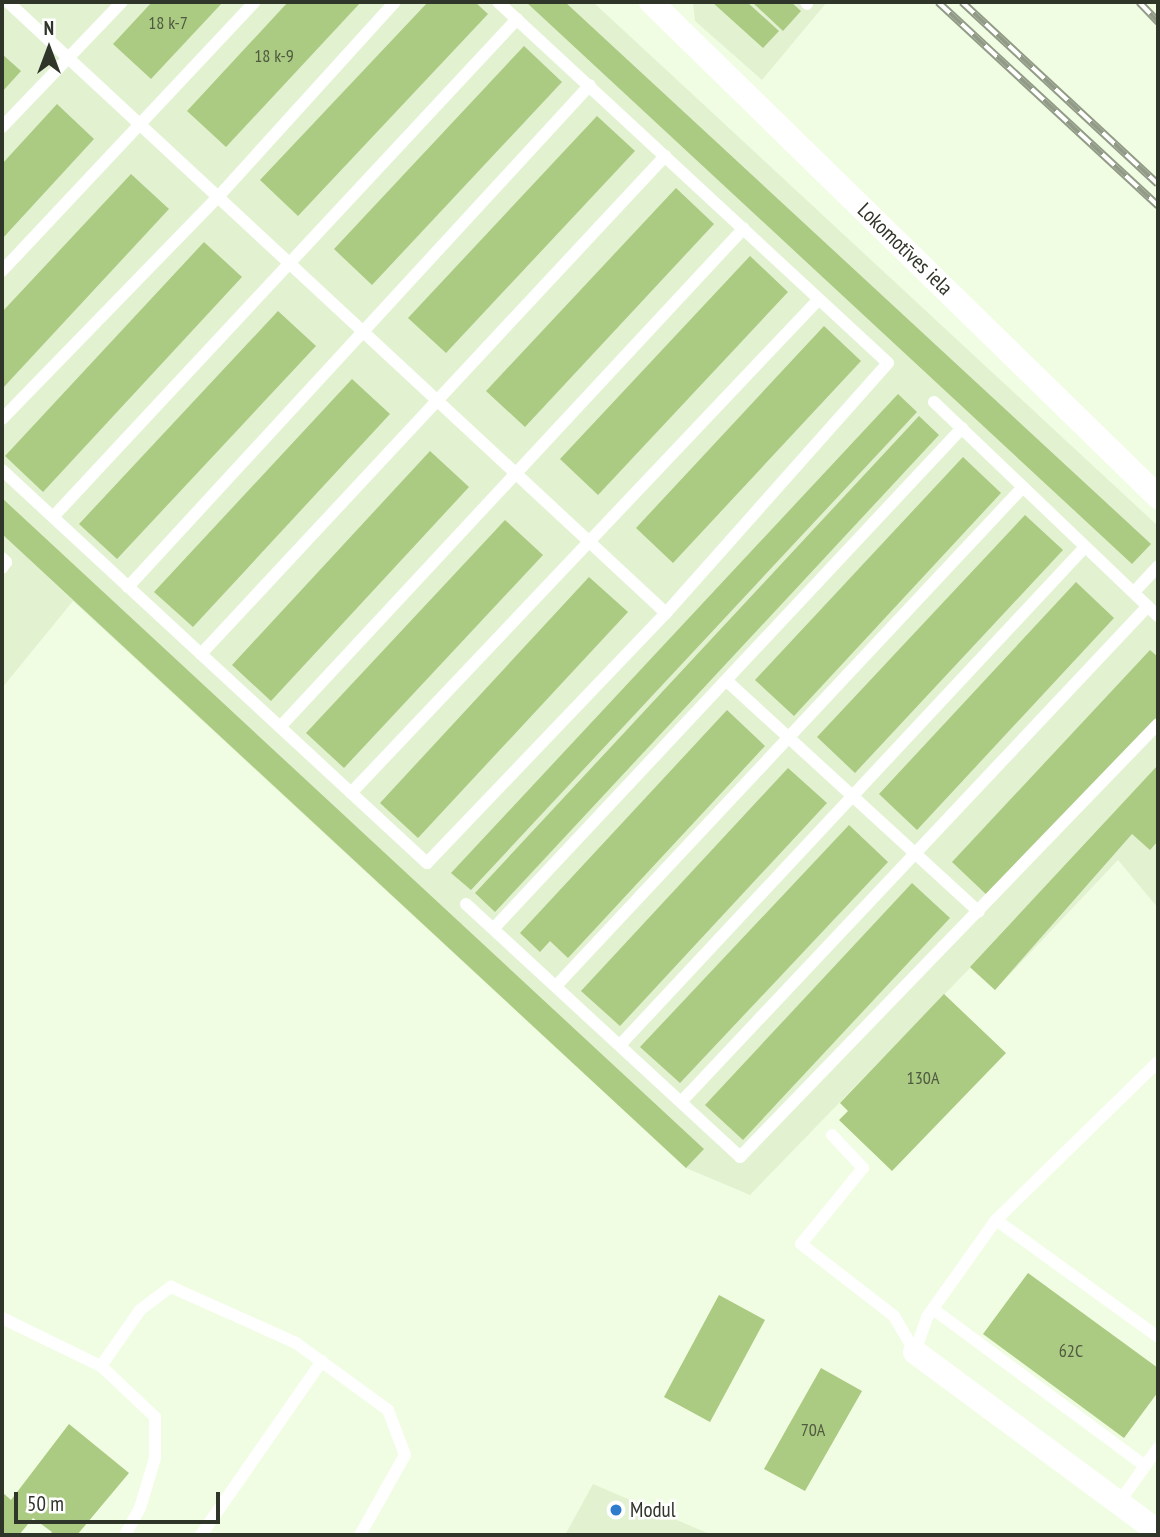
<!DOCTYPE html>
<html>
<head>
<meta charset="utf-8">
<style>
  body { margin:0 }
  #map { position:relative; width:1160px; height:1537px; overflow:hidden; background:#f0fde2; font-family:"PT Sans Narrow",sans-serif }
  div>[style] { position:absolute }
  .built>* { inset:0; background:#e2f2d1 }
  .building>* { inset:0; background:#abca82 }
  .service>* { height:12px; margin:-6px; padding:0 6px; transform-origin:6px; border-radius:6px; background:#fff }
  .minor>* { height:24px; margin:-12px; padding:0 12px; transform-origin:12px; border-radius:12px; background:#fff }
  .rail>* { height:8px; margin-top:-4px; transform-origin:0; background:repeating-linear-gradient(90deg,#fff 0 16px,#929b87 0 32px); box-sizing:border-box; border-block:2px solid #929b87 }
  .dots>* { width:19px; height:19px; translate:-50% -50%; box-sizing:border-box; border:4px solid #fff; border-radius:50% }
  span { translate:-50% -50%; white-space:nowrap; text-align:center; line-height:1.15; -webkit-text-stroke:5px #fff; paint-order:stroke }
  .number-label { font-size:18px; color:#4f5a40 }
  .number-label span { -webkit-text-stroke-width:0 }
  .street-label { font-size:21px; color:#30352a }
  .poi-label { font-size:21px; color:#30352a }
  .left { translate:0 -50%; text-align:left }
  .frame { position:absolute; inset:0; border:4px solid #30352a; pointer-events:none }
  .north { position:absolute; left:14px; top:14px; width:70px; height:70px; -webkit-text-stroke:5px #fff; paint-order:stroke; rotate:0deg; font-size:19px; font-weight:700; line-height:28px; text-align:center; color:#30352a }
  .north::after { content:''; display:block; margin:auto; width:24px; height:32px; background:#30352a; clip-path:polygon(50% 0,100% 100%,50% 72%,0 100%) }
  .scale { position:absolute; left:14px; top:1492px; width:206px; height:32px; box-sizing:border-box; border:4px solid #30352a; border-top:0; padding-left:9px; font-size:21px; line-height:24px; white-space:nowrap; color:#30352a; -webkit-text-stroke:5px #fff; paint-order:stroke }
</style>
</head>
<body>
<div id="map">
  <div class="built">
    <i style="clip-path:polygon(2px 2px,593px 2px,1158px 526px,1158px 908px,1118px 860px,995px 990px,970px 968px,750px 1195px,686px 1168px,73px 601px,2px 688px)"></i>
    <i style="clip-path:polygon(693px 2px,827px 2px,762px 80px,695px 21px)"></i>
    <i style="clip-path:polygon(593px 1484px,712px 1535px,565px 1535px)"></i>
  </div>
  <div class="building">
    <i style="clip-path:polygon(152px 2px,223px 2px,151px 79px,113px 44px)"></i>
    <i style="clip-path:polygon(288px 2px,361px 2px,226px 147px,187px 111px)"></i>
    <i style="clip-path:polygon(428px 2px,475px 2px,488px 14px,298px 216px,260px 180px)"></i>
    <i style="clip-path:polygon(526px 2px,565px 2px,1151px 544px,1132px 564px)"></i>
    <i style="clip-path:polygon(712px 2px,747px 2px,779px 31px,763px 48px)"></i>
    <i style="clip-path:polygon(752px 2px,791px 2px,801px 11px,783px 31px)"></i>
    <i style="clip-path:polygon(524px 46px,562px 82px,372px 285px,334px 249px)"></i>
    <i style="clip-path:polygon(2px 54px,21px 71px,2px 92px)"></i>
    <i style="clip-path:polygon(57px 104px,94px 139px,2px 239px,2px 164px)"></i>
    <i style="clip-path:polygon(597px 116px,635px 151px,446px 353px,408px 318px)"></i>
    <i style="clip-path:polygon(131px 174px,169px 209px,2px 389px,2px 312px)"></i>
    <i style="clip-path:polygon(676px 188px,714px 224px,525px 427px,486px 391px)"></i>
    <i style="clip-path:polygon(204px 242px,242px 277px,43px 492px,5px 456px)"></i>
    <i style="clip-path:polygon(750px 256px,788px 292px,598px 495px,560px 459px)"></i>
    <i style="clip-path:polygon(278px 311px,316px 346px,117px 559px,79px 524px)"></i>
    <i style="clip-path:polygon(824px 326px,861px 361px,673px 563px,636px 528px)"></i>
    <i style="clip-path:polygon(352px 379px,390px 414px,193px 627px,154px 592px)"></i>
    <i style="clip-path:polygon(898px 394px,917px 412px,471px 890px,451px 873px)"></i>
    <i style="clip-path:polygon(919px 416px,939px 435px,495px 912px,475px 893px)"></i>
    <i style="clip-path:polygon(430px 451px,469px 487px,271px 701px,232px 665px)"></i>
    <i style="clip-path:polygon(963px 457px,1001px 493px,794px 716px,755px 680px)"></i>
    <i style="clip-path:polygon(2px 498px,704px 1149px,686px 1168px,2px 534px)"></i>
    <i style="clip-path:polygon(1025px 515px,1063px 550px,855px 773px,817px 737px)"></i>
    <i style="clip-path:polygon(505px 520px,543px 555px,344px 768px,306px 733px)"></i>
    <i style="clip-path:polygon(589px 577px,628px 612px,418px 838px,380px 803px)"></i>
    <i style="clip-path:polygon(1076px 582px,1114px 618px,917px 830px,879px 794px)"></i>
    <i style="clip-path:polygon(1150px 650px,1158px 657px,1158px 718px,990px 898px,952px 862px)"></i>
    <i style="clip-path:polygon(727px 710px,765px 746px,568px 958px,550px 941px,540px 952px,520px 933px)"></i>
    <i style="clip-path:polygon(1158px 765px,1158px 841px,1150px 850px,1132px 834px,995px 990px,970px 967px)"></i>
    <i style="clip-path:polygon(788px 768px,827px 803px,620px 1026px,581px 991px)"></i>
    <i style="clip-path:polygon(849px 825px,888px 862px,680px 1083px,640px 1047px)"></i>
    <i style="clip-path:polygon(912px 883px,950px 918px,743px 1140px,705px 1105px)"></i>
    <i style="clip-path:polygon(944px 994px,1006px 1053px,892px 1171px,839px 1120px,848px 1111px,840px 1103px)"></i>
    <i style="clip-path:polygon(1028px 1273px,1158px 1368px,1158px 1392px,1124px 1438px,983px 1334px)"></i>
    <i style="clip-path:polygon(719px 1295px,765px 1320px,710px 1422px,664px 1397px)"></i>
    <i style="clip-path:polygon(821px 1368px,862px 1391px,805px 1491px,764px 1469px)"></i>
    <i style="clip-path:polygon(69px 1424px,129px 1473px,77px 1535px,49px 1535px,52px 1532px,33px 1518px,19px 1535px,2px 1535px,2px 1492px,11px 1500px)"></i>
  </div>
  <div class="service">
    <i style="left:8px;top:2px;width:898px;rotate:42.88deg"></i>
    <i style="left:806px;top:2px;width:2px;rotate:63deg"></i>
    <i style="left:2px;top:127px;width:173px;rotate:-46.2deg"></i>
    <i style="left:2px;top:271px;width:369px;rotate:-46.8deg"></i>
    <i style="left:934px;top:402px;width:310px;rotate:43.7deg"></i>
    <i style="left:2px;top:419px;width:310px;rotate:-45.8deg"></i>
    <i style="left:218px;top:197px;width:263px;rotate:-47.8deg"></i>
    <i style="left:2px;top:470px;width:579px;rotate:42.76deg"></i>
    <i style="left:427px;top:863px;width:346px;rotate:-46.3deg"></i>
    <i style="left:666px;top:613px;width:334px;rotate:-48.4deg"></i>
    <i style="left:888px;top:363px;width:531px;rotate:-137.21deg"></i>
    <i style="left:53px;top:517px;width:681px;rotate:-47.02deg"></i>
    <i style="left:2px;top:558px;width:6px;rotate:45deg"></i>
    <i style="left:6px;top:562px;width:7px;rotate:124deg"></i>
    <i style="left:128px;top:587px;width:682px;rotate:-47.38deg"></i>
    <i style="left:1134px;top:592px;width:35px;rotate:-47deg"></i>
    <i style="left:201px;top:654px;width:681px;rotate:-47.02deg"></i>
    <i style="left:728px;top:682px;width:340px;rotate:42.5deg"></i>
    <i style="left:280px;top:727px;width:681px;rotate:-47.08deg"></i>
    <i style="left:351px;top:793px;width:679px;rotate:-46.55deg"></i>
    <i style="left:466px;top:904px;width:373px;rotate:42.7deg"></i>
    <i style="left:740px;top:1157px;width:602px;rotate:-46.01deg"></i>
    <i style="left:494px;top:928px;width:685px;rotate:-46.89deg"></i>
    <i style="left:556px;top:986px;width:682px;rotate:-46.9deg"></i>
    <i style="left:620px;top:1045px;width:681px;rotate:-46.96deg"></i>
    <i style="left:681px;top:1102px;width:681px;rotate:-46.72deg"></i>
    <i style="left:832px;top:1135px;width:45px;rotate:46.8deg"></i>
    <i style="left:863px;top:1168px;width:98px;rotate:129.2deg"></i>
    <i style="left:801px;top:1244px;width:118px;rotate:37.7deg"></i>
    <i style="left:894px;top:1316px;width:42px;rotate:59.7deg"></i>
    <i style="left:996px;top:1220px;width:200px;rotate:35.8deg"></i>
    <i style="left:933px;top:1309px;width:264px;rotate:36.5deg"></i>
    <i style="left:2px;top:1318px;width:110px;rotate:25.9deg"></i>
    <i style="left:915px;top:1352px;width:37px;rotate:-71deg"></i>
    <i style="left:927px;top:1317px;width:119px;rotate:-54.6deg"></i>
    <i style="left:996px;top:1220px;width:226px;rotate:-44.3deg"></i>
    <i style="left:1120px;top:1501px;width:65px;rotate:-54.4deg"></i>
    <i style="left:125px;top:1535px;width:31px;rotate:-61deg"></i>
    <i style="left:140px;top:1508px;width:52px;rotate:-73.3deg"></i>
    <i style="left:155px;top:1458px;width:41px;rotate:-90deg"></i>
    <i style="left:155px;top:1417px;width:74px;rotate:-136.6deg"></i>
    <i style="left:101px;top:1366px;width:68px;rotate:-55.1deg"></i>
    <i style="left:140px;top:1310px;width:39px;rotate:-37deg"></i>
    <i style="left:171px;top:1287px;width:137px;rotate:24.1deg"></i>
    <i style="left:296px;top:1343px;width:114px;rotate:36.1deg"></i>
    <i style="left:388px;top:1410px;width:48px;rotate:69.3deg"></i>
    <i style="left:405px;top:1455px;width:92px;rotate:119.4deg"></i>
    <i style="left:201px;top:1535px;width:212px;rotate:-55.2deg"></i>
  </div>
  <div class="minor">
    <i style="left:651px;top:2px;width:709px;rotate:44.31deg"></i>
    <i style="left:915px;top:1352px;width:302px;rotate:36.5deg"></i>
  </div>
  <div class="rail">
    <i style="left:938px;top:2px;width:300px;rotate:42.8deg"></i>
    <i style="left:962px;top:2px;width:267px;rotate:42.9deg"></i>
    <i style="left:1139px;top:2px;width:28px;rotate:46deg"></i>
  </div>
  <div class="dots">
    <i style="left:616px;top:1510px;background:#2f7ccc"></i>
  </div>
  <div class="number-label">
    <span style="left:168px;top:23px">18 k-7</span>
    <span style="left:274px;top:56px">18 k-9</span>
    <span style="left:923px;top:1078px">130A</span>
    <span style="left:1071px;top:1351px">62C</span>
    <span style="left:813px;top:1430px">70A</span>
  </div>
  <div class="street-label">
    <span style="left:905px;top:249px;rotate:44deg">Lokomotīves iela</span>
  </div>
  <div class="poi-label">
    <span class="left" style="left:630px;top:1510px">Modul</span>
  </div>
  <div class="frame"></div>
  <div class="north">N</div>
  <div class="scale">50 m</div>
</div>
</body>
</html>
